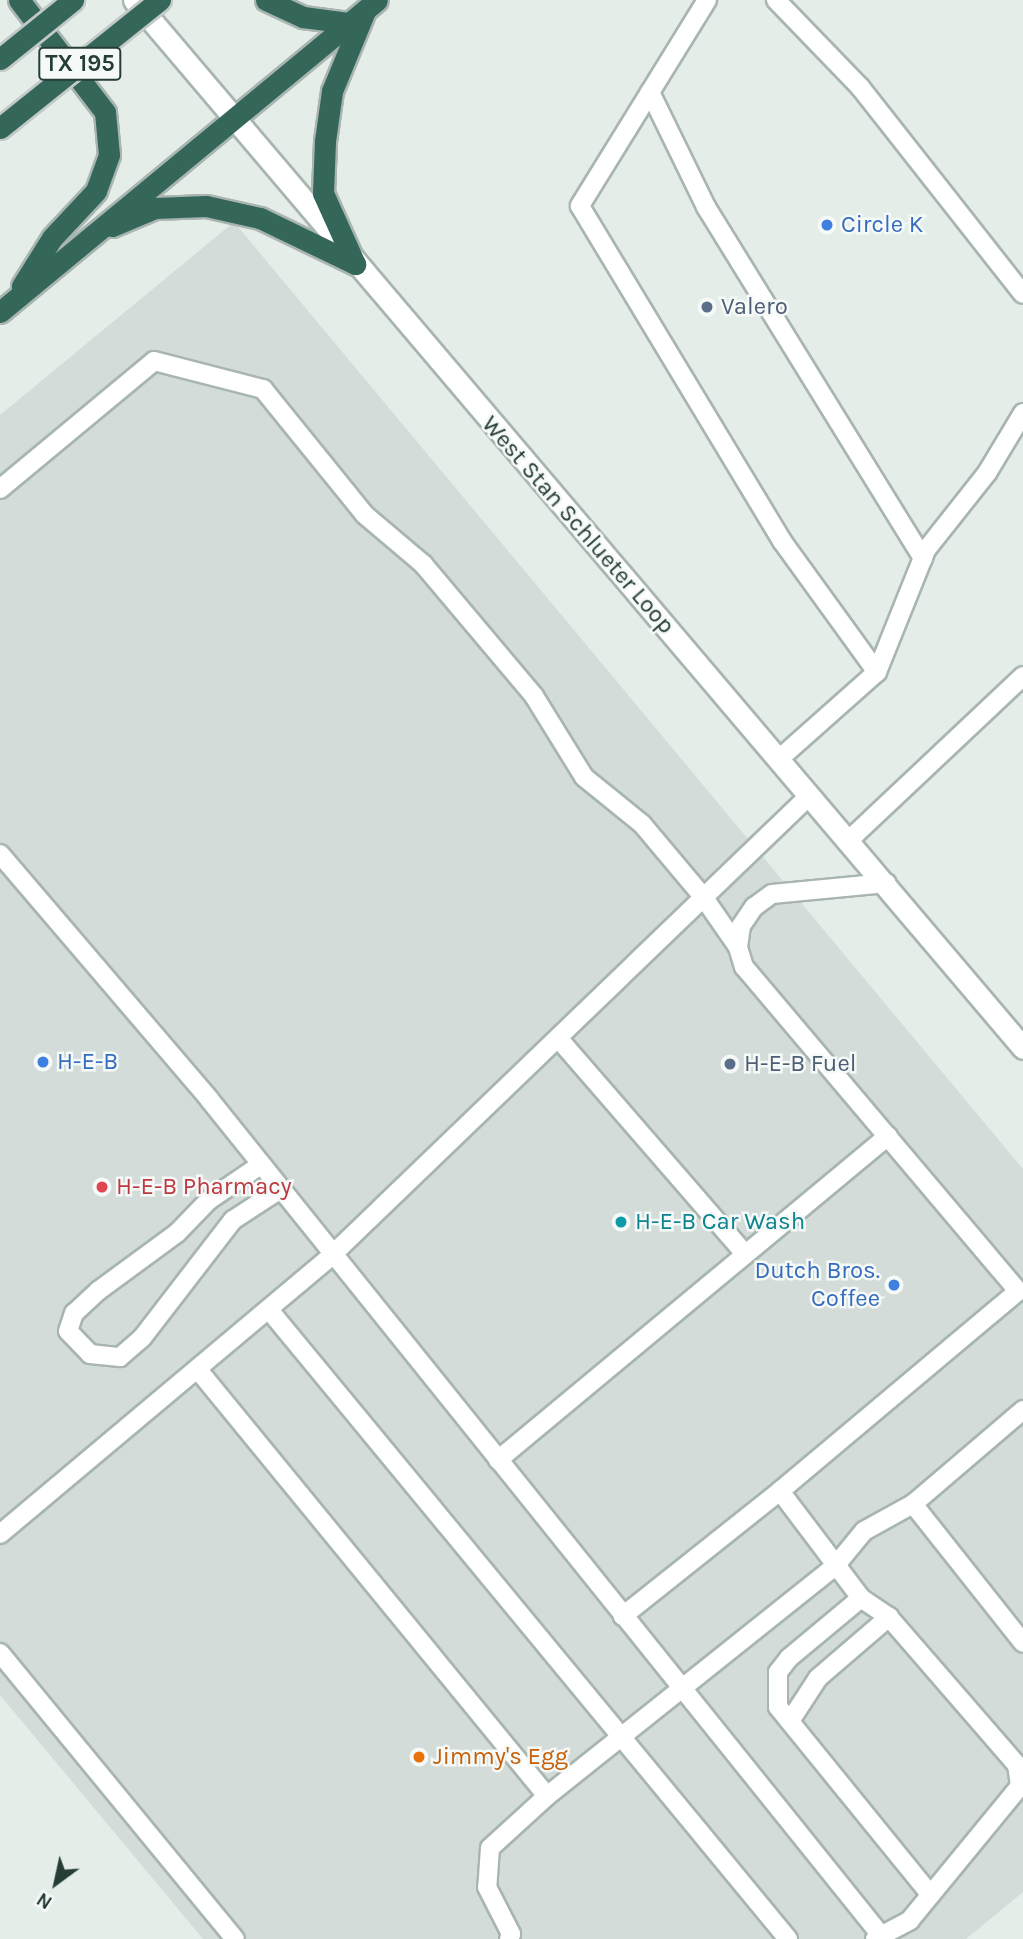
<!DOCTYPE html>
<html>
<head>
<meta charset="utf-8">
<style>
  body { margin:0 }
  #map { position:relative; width:1023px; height:1939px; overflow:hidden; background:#e5ede9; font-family:Karla,sans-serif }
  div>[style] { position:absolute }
  .built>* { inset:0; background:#d3dcd8 }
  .roads { filter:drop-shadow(2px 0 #a8b5b0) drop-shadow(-2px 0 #a8b5b0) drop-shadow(0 2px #a8b5b0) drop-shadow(0 -2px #a8b5b0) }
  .lane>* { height:18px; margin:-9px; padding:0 9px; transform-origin:9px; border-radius:9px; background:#fff }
  .secondary>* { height:21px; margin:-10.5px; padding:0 10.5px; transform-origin:10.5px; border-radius:10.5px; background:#fff }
  .highway>* { height:21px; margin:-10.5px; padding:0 10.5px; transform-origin:10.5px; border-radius:10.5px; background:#35665a }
  .bridges { filter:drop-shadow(2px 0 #c2c9c7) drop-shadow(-2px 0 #c2c9c7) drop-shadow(0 2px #c2c9c7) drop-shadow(0 -2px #c2c9c7) }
  .highway-bridge>* { height:21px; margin:-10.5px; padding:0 10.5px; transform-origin:10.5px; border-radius:10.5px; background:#35665a }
  .dots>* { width:19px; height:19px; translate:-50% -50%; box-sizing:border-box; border:4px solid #f5f9f7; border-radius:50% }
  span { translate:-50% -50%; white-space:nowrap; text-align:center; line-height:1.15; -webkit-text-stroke:5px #f5f9f7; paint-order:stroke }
  .shield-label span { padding:2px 5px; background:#f5f9f7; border:2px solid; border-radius:5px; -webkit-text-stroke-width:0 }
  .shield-label { font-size:23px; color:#263d36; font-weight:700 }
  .shop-label { font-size:24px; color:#366cbe }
  .left { translate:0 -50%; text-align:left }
  .right { translate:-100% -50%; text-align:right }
  .service-label { font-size:24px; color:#4e5e75 }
  .street-label { font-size:24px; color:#263d36 }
  .health-label { font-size:24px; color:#be3a42 }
  .culture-label { font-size:24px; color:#0d838f }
  .food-label { font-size:24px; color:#c56008 }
  .north { position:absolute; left:21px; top:1848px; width:70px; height:70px; -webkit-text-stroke:5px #f5f9f7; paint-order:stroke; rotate:213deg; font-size:19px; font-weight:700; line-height:28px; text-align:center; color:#263d36 }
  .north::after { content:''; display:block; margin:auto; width:24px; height:32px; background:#263d36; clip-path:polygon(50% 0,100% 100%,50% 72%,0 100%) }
</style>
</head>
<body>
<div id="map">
  <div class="built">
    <i style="clip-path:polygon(234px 222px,1023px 1169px,1023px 1892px,966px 1939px,203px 1939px,0 1695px,0 415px)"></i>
  </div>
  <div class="roads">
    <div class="lane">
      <i style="left:707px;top:0;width:242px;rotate:121.7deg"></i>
      <i style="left:580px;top:206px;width:391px;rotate:58.9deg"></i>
      <i style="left:782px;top:541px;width:162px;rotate:54.1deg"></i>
      <i style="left:776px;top:0;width:121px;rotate:46deg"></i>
      <i style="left:860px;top:87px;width:263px;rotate:51.8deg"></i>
      <i style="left:650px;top:92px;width:128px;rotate:64deg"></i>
      <i style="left:706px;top:207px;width:413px;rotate:58.3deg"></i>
      <i style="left:0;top:489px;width:200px;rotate:-39.7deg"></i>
      <i style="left:154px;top:361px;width:113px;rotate:14.4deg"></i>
      <i style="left:263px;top:389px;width:162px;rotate:51deg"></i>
      <i style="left:365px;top:515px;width:76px;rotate:40.2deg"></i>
      <i style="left:423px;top:564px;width:172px;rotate:49.9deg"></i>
      <i style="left:534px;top:696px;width:95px;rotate:58.3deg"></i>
      <i style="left:584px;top:777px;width:75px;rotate:39deg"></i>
      <i style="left:642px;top:824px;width:97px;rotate:50deg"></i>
      <i style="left:704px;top:898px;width:60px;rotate:55.2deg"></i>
      <i style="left:779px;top:759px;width:131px;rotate:-41.6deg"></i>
      <i style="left:877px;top:672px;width:131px;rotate:-68.1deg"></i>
      <i style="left:926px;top:550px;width:98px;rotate:-51.6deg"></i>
      <i style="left:987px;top:473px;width:70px;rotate:-59deg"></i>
      <i style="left:847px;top:842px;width:242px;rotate:-43.3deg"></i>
      <i style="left:0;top:854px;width:322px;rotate:49.5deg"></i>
      <i style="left:209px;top:1099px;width:1078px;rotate:51.22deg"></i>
      <i style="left:558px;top:1038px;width:286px;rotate:49.1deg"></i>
      <i style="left:259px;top:1166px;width:60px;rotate:145.8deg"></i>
      <i style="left:209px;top:1200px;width:46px;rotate:134.1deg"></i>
      <i style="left:177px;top:1233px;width:98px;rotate:143.7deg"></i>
      <i style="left:98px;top:1291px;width:33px;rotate:137deg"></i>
      <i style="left:74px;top:1313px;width:19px;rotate:108deg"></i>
      <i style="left:68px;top:1331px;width:32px;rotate:46deg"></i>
      <i style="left:90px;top:1354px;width:30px;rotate:6deg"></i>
      <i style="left:120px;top:1357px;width:29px;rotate:-41deg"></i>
      <i style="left:142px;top:1338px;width:149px;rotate:-52.4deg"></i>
      <i style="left:233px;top:1220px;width:55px;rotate:-33.1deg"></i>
      <i style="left:270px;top:1311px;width:814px;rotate:50.48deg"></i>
      <i style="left:199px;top:1371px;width:549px;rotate:50.69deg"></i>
      <i style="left:547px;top:1796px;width:77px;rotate:137.6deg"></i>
      <i style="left:490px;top:1848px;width:39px;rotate:94deg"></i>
      <i style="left:487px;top:1887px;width:53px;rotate:62.9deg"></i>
      <i style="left:511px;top:1934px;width:5px;rotate:112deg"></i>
      <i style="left:498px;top:1460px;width:507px;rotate:-39.72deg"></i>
      <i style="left:780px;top:1491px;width:311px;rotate:-40deg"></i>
      <i style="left:1018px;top:1291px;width:424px;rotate:-130.2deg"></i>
      <i style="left:744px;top:967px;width:21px;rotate:-107deg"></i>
      <i style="left:738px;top:947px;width:21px;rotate:-82deg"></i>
      <i style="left:741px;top:926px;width:23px;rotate:-56deg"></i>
      <i style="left:754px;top:907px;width:22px;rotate:-36deg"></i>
      <i style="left:772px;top:894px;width:115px;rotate:-5.5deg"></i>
      <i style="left:913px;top:1504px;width:177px;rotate:51.6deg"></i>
      <i style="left:0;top:1534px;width:434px;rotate:-40deg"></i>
      <i style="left:332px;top:1255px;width:662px;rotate:-43.9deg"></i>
      <i style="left:861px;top:1598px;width:94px;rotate:140.2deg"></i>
      <i style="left:789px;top:1658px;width:18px;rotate:128deg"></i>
      <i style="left:778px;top:1672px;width:35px;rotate:90deg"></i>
      <i style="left:778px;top:1707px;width:242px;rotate:50.9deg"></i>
      <i style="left:0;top:1653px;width:370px;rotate:50.6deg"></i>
      <i style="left:790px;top:1721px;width:51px;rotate:-56.9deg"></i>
      <i style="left:818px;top:1678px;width:94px;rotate:-40.7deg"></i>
      <i style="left:547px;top:1796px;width:370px;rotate:-38.6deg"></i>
      <i style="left:836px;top:1565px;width:93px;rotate:-127.1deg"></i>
      <i style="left:780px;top:1491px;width:201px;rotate:141.5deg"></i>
      <i style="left:875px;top:1939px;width:40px;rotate:-28deg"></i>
      <i style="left:910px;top:1920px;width:173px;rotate:-50.6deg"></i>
      <i style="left:1020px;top:1786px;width:21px;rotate:-98deg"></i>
      <i style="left:1017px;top:1765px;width:196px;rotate:-130.9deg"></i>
      <i style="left:889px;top:1617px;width:34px;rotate:-146deg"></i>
      <i style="left:861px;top:1598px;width:41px;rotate:-127.1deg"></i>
      <i style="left:836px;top:1565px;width:44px;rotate:-50.5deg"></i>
      <i style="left:864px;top:1531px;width:56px;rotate:-28.9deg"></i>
      <i style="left:913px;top:1504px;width:145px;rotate:-40.5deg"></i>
    </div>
    <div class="secondary">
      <i style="left:134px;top:0;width:1374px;rotate:49.69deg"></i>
    </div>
    <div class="highway">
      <i style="left:19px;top:0;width:141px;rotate:52.5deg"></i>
      <i style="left:105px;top:112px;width:43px;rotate:84.7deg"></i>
      <i style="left:109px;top:155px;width:38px;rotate:110deg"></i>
      <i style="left:96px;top:191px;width:64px;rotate:133.1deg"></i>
      <i style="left:52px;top:238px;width:57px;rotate:122deg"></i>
      <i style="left:266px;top:0;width:41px;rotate:24.7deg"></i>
      <i style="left:303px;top:17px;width:45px;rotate:7.6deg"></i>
      <i style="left:112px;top:226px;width:47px;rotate:-22.7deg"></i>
      <i style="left:155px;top:208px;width:51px;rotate:-2.2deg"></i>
      <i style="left:206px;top:206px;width:55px;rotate:12.5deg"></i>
      <i style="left:260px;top:218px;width:106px;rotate:25.8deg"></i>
      <i style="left:355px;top:264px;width:78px;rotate:-114.3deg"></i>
      <i style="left:323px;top:193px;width:52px;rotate:-87.8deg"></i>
      <i style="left:325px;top:141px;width:50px;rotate:-82deg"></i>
      <i style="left:332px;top:91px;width:87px;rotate:-67.6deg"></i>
      <i style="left:0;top:312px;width:489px;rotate:-39.6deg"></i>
    </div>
  </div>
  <div class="bridges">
    <div class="highway-bridge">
      <i style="left:0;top:59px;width:94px;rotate:-38.9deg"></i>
      <i style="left:0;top:128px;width:205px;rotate:-38.7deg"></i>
    </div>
  </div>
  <div class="dots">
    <i style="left:827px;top:225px;background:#3f7fe0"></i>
    <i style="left:707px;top:307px;background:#5c6f8a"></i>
    <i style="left:43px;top:1062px;background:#3f7fe0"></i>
    <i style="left:730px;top:1064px;background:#5c6f8a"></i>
    <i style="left:102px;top:1187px;background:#e0444e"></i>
    <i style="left:621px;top:1222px;background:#0f9aa8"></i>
    <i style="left:894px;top:1285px;background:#3f7fe0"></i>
    <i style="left:419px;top:1757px;background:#e8710a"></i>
  </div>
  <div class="shield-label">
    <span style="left:80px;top:64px">TX 195</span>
  </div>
  <div class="shop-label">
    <span class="left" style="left:841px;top:225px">Circle K</span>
    <span class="left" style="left:57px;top:1062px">H-E-B</span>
    <span class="right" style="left:880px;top:1285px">Dutch Bros.<br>Coffee</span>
  </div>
  <div class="service-label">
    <span class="left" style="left:721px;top:307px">Valero</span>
    <span class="left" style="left:744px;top:1064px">H-E-B Fuel</span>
  </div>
  <div class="street-label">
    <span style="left:578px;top:525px;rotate:49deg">West Stan Schlueter Loop</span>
  </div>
  <div class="health-label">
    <span class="left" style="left:116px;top:1187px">H-E-B Pharmacy</span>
  </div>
  <div class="culture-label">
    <span class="left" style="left:635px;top:1222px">H-E-B Car Wash</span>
  </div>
  <div class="food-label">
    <span class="left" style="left:433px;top:1757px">Jimmy's Egg</span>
  </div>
  <div class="north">N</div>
</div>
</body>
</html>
